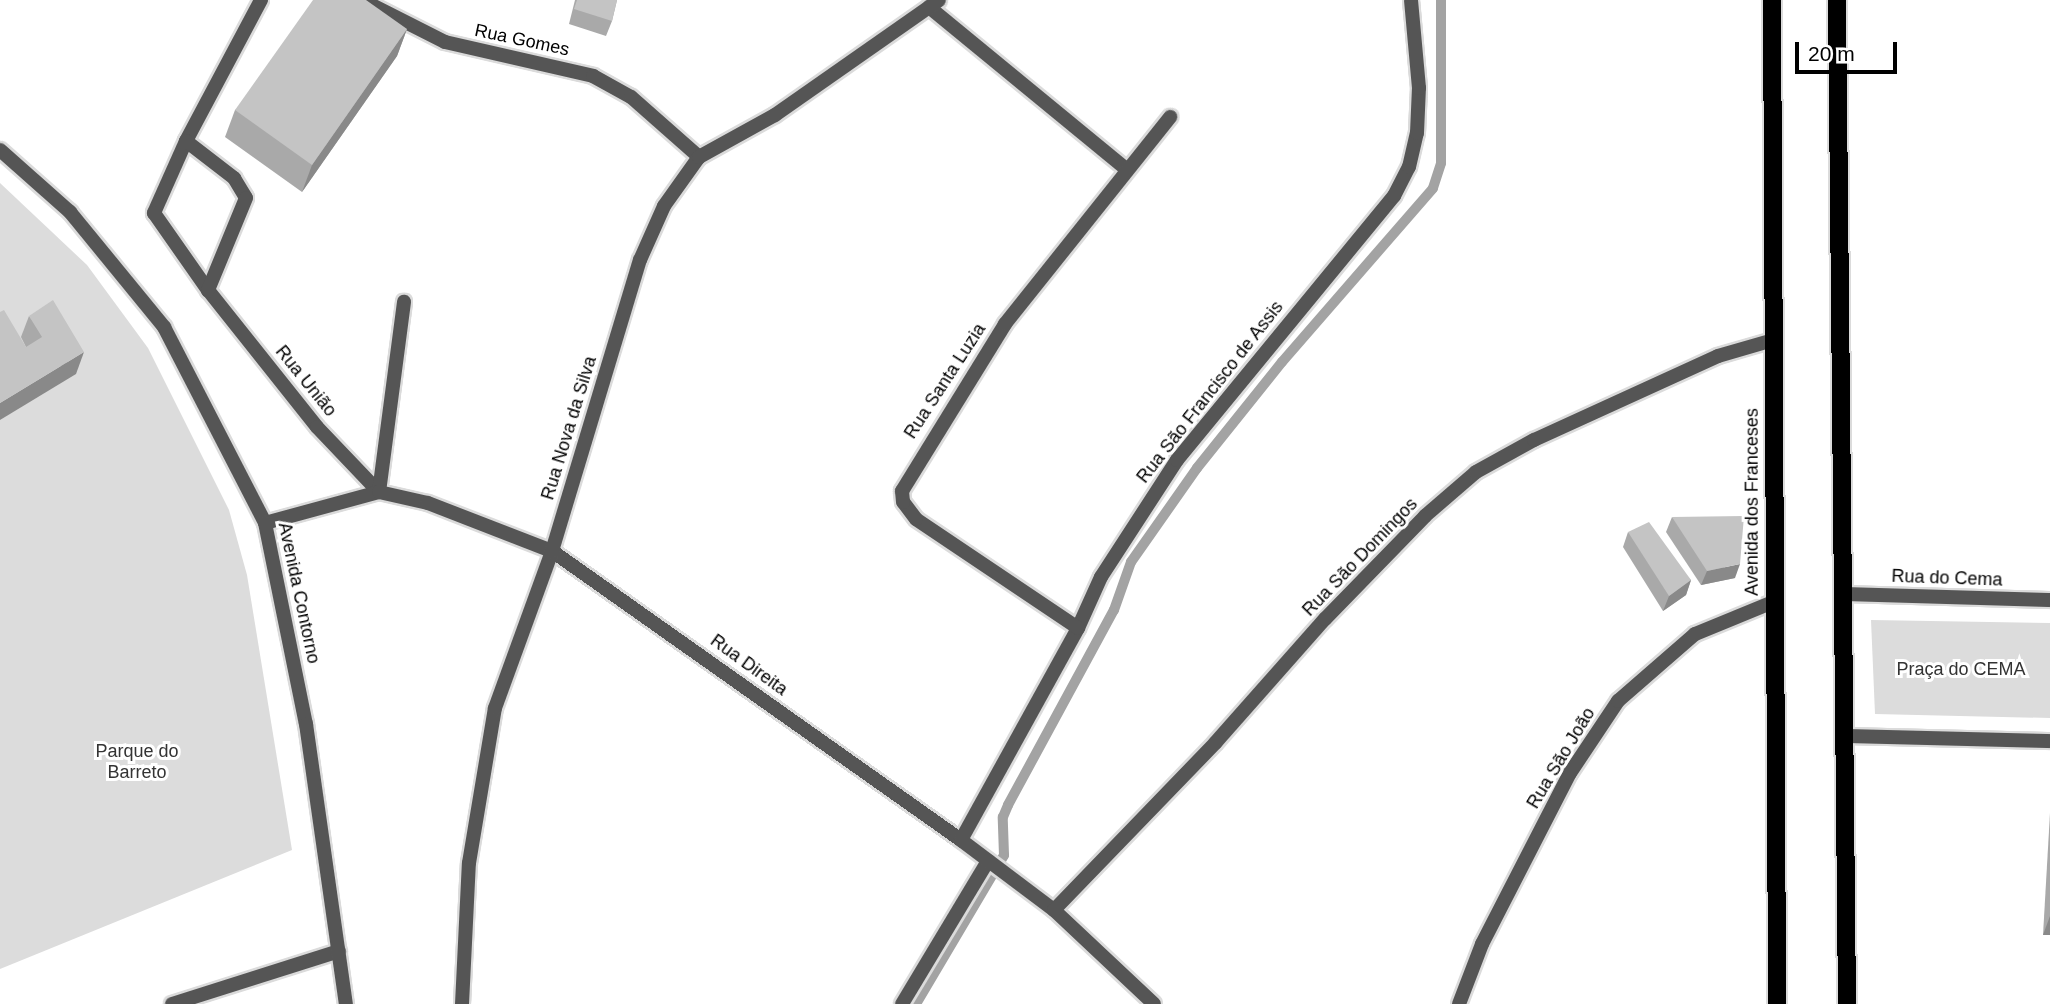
<!DOCTYPE html>
<html>
<head>
<meta charset="utf-8">
<style>
  body { margin:0 }
  #map { position:relative; width:2050px; height:1004px; overflow:hidden; background:#fff; font-family:Arial,sans-serif }
  div>[style] { position:absolute }
  .green>* { inset:0; background:#dcdcdc }
  .stream>* { height:10px; margin:-5px; padding:0 5px; transform-origin:5px; border-radius:5px; background:#a3a3a3 }
  .roads { filter:drop-shadow(2px 0 #dbdbdb) drop-shadow(-2px 0 #dbdbdb) drop-shadow(0 2px #dbdbdb) drop-shadow(0 -2px #dbdbdb) }
  .service>* { height:14px; margin:-7px; padding:0 7px; transform-origin:7px; border-radius:7px; background:#555 }
  .minor>* { height:14px; margin:-7px; padding:0 7px; transform-origin:7px; border-radius:7px; background:#555 }
  .tertiary>* { height:14px; margin:-7px; padding:0 7px; transform-origin:7px; border-radius:7px; background:#555 }
  .primary>* { height:18px; margin:-9px; padding:0 9px; transform-origin:9px; border-radius:9px; background:#000 }
  .wall>* { inset:0; background:#a9a9a9 }
  .shaded-wall>* { inset:0; background:#898989 }
  .building>* { inset:0; background:#c4c4c4 }
  span { translate:-50% -50%; white-space:nowrap; text-align:center; line-height:1.15; -webkit-text-stroke:6px #fff; paint-order:stroke }
  .street-label { font-size:18px; color:#000 }
  .park-label { font-size:18px; color:#333 }
  .scale { position:absolute; left:1795px; top:42px; width:102px; height:32px; box-sizing:border-box; border:4px solid #000; border-top:0; padding-left:9px; font-size:21px; line-height:24px; white-space:nowrap; color:#000; -webkit-text-stroke:5px #fff; paint-order:stroke }
</style>
</head>
<body>
<div id="map">
  <div class="green">
    <i style="clip-path:polygon(0 183px,87px 265px,148px 348px,229px 510px,247px 575px,292px 850px,0 969px)"></i>
    <i style="clip-path:polygon(1871px 620px,2050px 623px,2050px 718px,1875px 714px)"></i>
  </div>
  <div class="stream">
    <i style="left:916px;top:1004px;width:173px;rotate:-59.4deg"></i>
    <i style="left:1004px;top:855px;width:38px;rotate:-92deg"></i>
    <i style="left:1003px;top:817px;width:13px;rotate:-67deg"></i>
    <i style="left:1008px;top:805px;width:222px;rotate:-61.5deg"></i>
    <i style="left:1114px;top:610px;width:51px;rotate:-70.5deg"></i>
    <i style="left:1131px;top:562px;width:115px;rotate:-54.9deg"></i>
    <i style="left:1197px;top:468px;width:136px;rotate:-51.3deg"></i>
    <i style="left:1282px;top:362px;width:230px;rotate:-49deg"></i>
    <i style="left:1433px;top:188px;width:26px;rotate:-72deg"></i>
    <i style="left:1441px;top:163px;width:163px;rotate:-90deg"></i>
  </div>
  <div class="roads">
    <div class="service">
      <i style="left:961px;top:840px;width:242px;rotate:-61.1deg"></i>
      <i style="left:1078px;top:628px;width:56px;rotate:-65.7deg"></i>
      <i style="left:1101px;top:577px;width:140px;rotate:-57deg"></i>
      <i style="left:1177px;top:460px;width:342px;rotate:-50.6deg"></i>
      <i style="left:1394px;top:196px;width:33px;rotate:-63deg"></i>
      <i style="left:1409px;top:167px;width:35px;rotate:-77deg"></i>
      <i style="left:1417px;top:133px;width:45px;rotate:-87.5deg"></i>
      <i style="left:1419px;top:88px;width:88px;rotate:-95.2deg"></i>
      <i style="left:172px;top:1004px;width:175px;rotate:-17.6deg"></i>
      <i style="left:902px;top:1004px;width:167px;rotate:-59deg"></i>
    </div>
    <div class="minor">
      <i style="left:261px;top:0;width:160px;rotate:118deg"></i>
      <i style="left:186px;top:141px;width:79px;rotate:114deg"></i>
      <i style="left:154px;top:213px;width:94px;rotate:55deg"></i>
      <i style="left:208px;top:290px;width:175px;rotate:51.5deg"></i>
      <i style="left:317px;top:427px;width:90px;rotate:46.4deg"></i>
      <i style="left:362px;top:0;width:93px;rotate:26.8deg"></i>
      <i style="left:445px;top:42px;width:152px;rotate:12.9deg"></i>
      <i style="left:593px;top:76px;width:43px;rotate:28.9deg"></i>
      <i style="left:631px;top:97px;width:91px;rotate:41.4deg"></i>
      <i style="left:929px;top:7px;width:255px;rotate:39.4deg"></i>
      <i style="left:186px;top:141px;width:61px;rotate:37.6deg"></i>
      <i style="left:234px;top:178px;width:23px;rotate:59deg"></i>
      <i style="left:246px;top:198px;width:100px;rotate:112.4deg"></i>
      <i style="left:379px;top:492px;width:192px;rotate:-82.5deg"></i>
      <i style="left:265px;top:523px;width:118px;rotate:-15.2deg"></i>
      <i style="left:379px;top:492px;width:50px;rotate:12.7deg"></i>
      <i style="left:428px;top:503px;width:133px;rotate:21.2deg"></i>
      <i style="left:552px;top:551px;width:501px;rotate:35.25deg"></i>
      <i style="left:961px;top:840px;width:116px;rotate:37deg"></i>
      <i style="left:1054px;top:910px;width:137px;rotate:43.2deg"></i>
      <i style="left:1078px;top:628px;width:195px;rotate:-146.1deg"></i>
      <i style="left:916px;top:519px;width:21px;rotate:-127deg"></i>
      <i style="left:903px;top:502px;width:11px;rotate:-95deg"></i>
      <i style="left:902px;top:491px;width:196px;rotate:-58.3deg"></i>
      <i style="left:1005px;top:324px;width:265px;rotate:-51.4deg"></i>
      <i style="left:1054px;top:910px;width:233px;rotate:-46deg"></i>
      <i style="left:1216px;top:742px;width:164px;rotate:-48.5deg"></i>
      <i style="left:1325px;top:619px;width:144px;rotate:-45.8deg"></i>
      <i style="left:1425px;top:516px;width:67px;rotate:-40.8deg"></i>
      <i style="left:1476px;top:472px;width:66px;rotate:-28.9deg"></i>
      <i style="left:1534px;top:440px;width:202px;rotate:-24.5deg"></i>
      <i style="left:1718px;top:356px;width:57px;rotate:-16.2deg"></i>
      <i style="left:462px;top:1004px;width:141px;rotate:-87.2deg"></i>
      <i style="left:469px;top:863px;width:157px;rotate:-80.5deg"></i>
      <i style="left:495px;top:708px;width:167px;rotate:-70deg"></i>
      <i style="left:552px;top:551px;width:304px;rotate:-73.2deg"></i>
      <i style="left:640px;top:260px;width:59px;rotate:-66deg"></i>
      <i style="left:664px;top:206px;width:60px;rotate:-54.5deg"></i>
      <i style="left:699px;top:157px;width:87px;rotate:-28.9deg"></i>
      <i style="left:775px;top:115px;width:200px;rotate:-35deg"></i>
      <i style="left:1459px;top:1004px;width:64px;rotate:-69deg"></i>
      <i style="left:1482px;top:944px;width:192px;rotate:-62.8deg"></i>
      <i style="left:1570px;top:773px;width:87px;rotate:-56.3deg"></i>
      <i style="left:1618px;top:701px;width:102px;rotate:-41deg"></i>
      <i style="left:1695px;top:634px;width:84px;rotate:-22.3deg"></i>
    </div>
    <div class="tertiary">
      <i style="left:0;top:150px;width:94px;rotate:41.5deg"></i>
      <i style="left:70px;top:212px;width:149px;rotate:50.7deg"></i>
      <i style="left:164px;top:327px;width:220px;rotate:62.7deg"></i>
      <i style="left:265px;top:523px;width:205px;rotate:78.5deg"></i>
      <i style="left:306px;top:724px;width:283px;rotate:81.9deg"></i>
      <i style="left:1843px;top:594px;width:207px;rotate:1.7deg"></i>
      <i style="left:1844px;top:736px;width:206px;rotate:1.4deg"></i>
    </div>
    <div class="primary">
      <i style="left:1772px;top:0;width:1004px;rotate:89.71deg"></i>
      <i style="left:1837px;top:0;width:1004px;rotate:89.43deg"></i>
    </div>
  </div>
  <div class="wall">
    <i style="clip-path:polygon(575px 0,617px 0,612px 21px,606px 36px,569px 24px)"></i>
    <i style="clip-path:polygon(407px 29px,397px 56px,302px 192px,225px 137px,235px 110px)"></i>
    <i style="clip-path:polygon(29px 316px,76px 374px,26px 347px,21px 337px)"></i>
    <i style="clip-path:polygon(1672px 517px,1735px 578px,1701px 585px,1666px 532px)"></i>
    <i style="clip-path:polygon(1628px 532px,1691px 580px,1686px 595px,1663px 611px,1623px 547px)"></i>
    <i style="clip-path:polygon(2050px 813px,2050px 935px,2043px 935px)"></i>
  </div>
  <div class="shaded-wall">
    <i style="clip-path:polygon(407px 29px,397px 56px,302px 192px,312px 165px)"></i>
    <i style="clip-path:polygon(84px 352px,76px 374px,0 420px,0 403px)"></i>
    <i style="clip-path:polygon(1740px 564px,1735px 578px,1701px 585px,1707px 571px)"></i>
    <i style="clip-path:polygon(1691px 580px,1686px 595px,1663px 611px,1669px 596px)"></i>
    <i style="clip-path:polygon(2050px 916px,2050px 935px,2043px 935px)"></i>
  </div>
  <div class="building">
    <i style="clip-path:polygon(313px 0,366px 0,407px 29px,312px 165px,235px 110px)"></i>
    <i style="clip-path:polygon(577px 0,617px 0,612px 21px,574px 9px)"></i>
    <i style="clip-path:polygon(53px 300px,84px 352px,0 403px,0 312px,4px 310px,26px 347px,42px 337px,29px 316px)"></i>
    <i style="clip-path:polygon(1744px 516px,1740px 564px,1707px 571px,1672px 517px)"></i>
    <i style="clip-path:polygon(1649px 522px,1691px 580px,1669px 596px,1628px 532px)"></i>
  </div>
  <div class="street-label">
    <span style="left:522px;top:40px;rotate:12deg">Rua Gomes</span>
    <span style="left:306px;top:381px;rotate:51deg">Rua União</span>
    <span style="left:945px;top:381px;rotate:-57deg">Rua Santa Luzia</span>
    <span style="left:1210px;top:392px;rotate:-52deg">Rua São Francisco de Assis</span>
    <span style="left:569px;top:428px;rotate:-73deg">Rua Nova da Silva</span>
    <span style="left:1752px;top:502px;rotate:-90deg">Avenida dos Franceses</span>
    <span style="left:1360px;top:557px;rotate:-46deg">Rua São Domingos</span>
    <span style="left:1947px;top:578px;rotate:2deg">Rua do Cema</span>
    <span style="left:299px;top:593px;rotate:78deg">Avenida Contorno</span>
    <span style="left:749px;top:665px;rotate:36deg">Rua Direita</span>
    <span style="left:1561px;top:758px;rotate:-59deg">Rua São João</span>
  </div>
  <div class="park-label">
    <span style="left:1961px;top:669px">Praça do CEMA</span>
    <span style="left:137px;top:762px">Parque do<br>Barreto</span>
  </div>
  <div class="scale">20 m</div>
</div>
</body>
</html>
